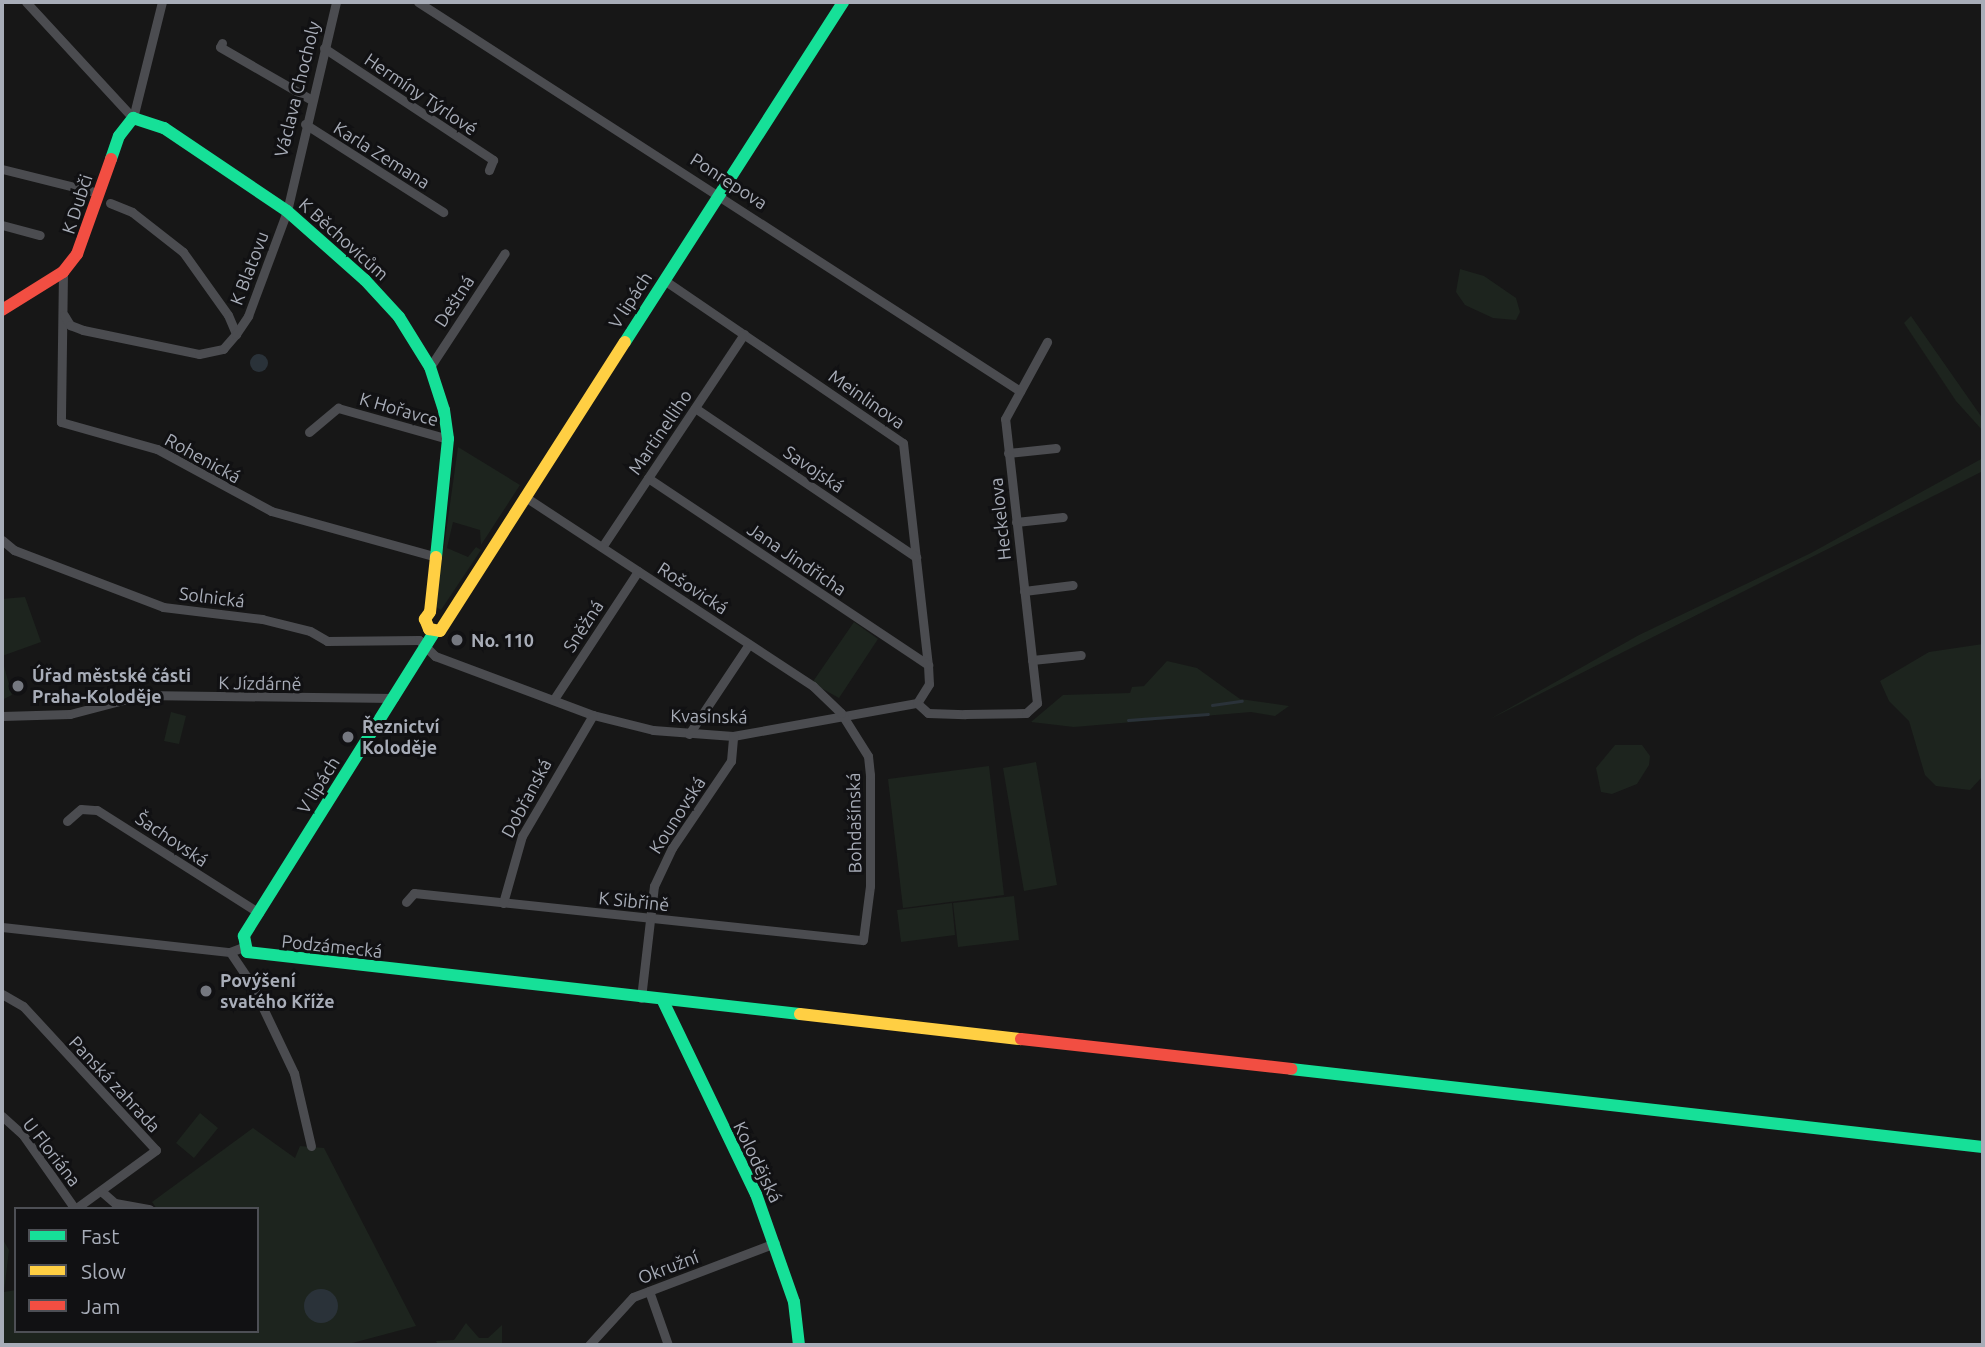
<!DOCTYPE html>
<html>
<head>
<meta charset="utf-8">
<style>
  body { margin:0 }
  #map { position:relative; width:1985px; height:1347px; overflow:hidden; background:#171717; font-family:Ubuntu,sans-serif }
  div>[style] { position:absolute }
  .green>* { inset:0; background:#1d241e }
  .water>* { inset:0; background:#2a3239 }
  .round { border-radius:50% }
  .stream>* { height:2.5px; margin:-1.25px; padding:0 1.25px; transform-origin:1.25px; border-radius:1.25px; background:#2a3239 }
  .street>* { height:9px; margin:-4.5px; padding:0 4.5px; transform-origin:4.5px; border-radius:4.5px; background:#4b4c50 }
  .fast>* { height:12px; margin:-6px; padding:0 6px; transform-origin:6px; border-radius:6px; background:#16e098 }
  .slow>* { height:12px; margin:-6px; padding:0 6px; transform-origin:6px; border-radius:6px; background:#ffcf43 }
  .jam>* { height:12px; margin:-6px; padding:0 6px; transform-origin:6px; border-radius:6px; background:#f24e42 }
  .dots>* { width:19px; height:19px; translate:-50% -50%; box-sizing:border-box; border:4px solid #111113; border-radius:50% }
  span { translate:-50% -50%; white-space:nowrap; text-align:center; line-height:1.15; -webkit-text-stroke:6px #111113; paint-order:stroke }
  .street-label { font-size:18px; color:#a8adb8 }
  .poi-label { font-size:18px; color:#a8adb8; font-weight:700 }
  .left { translate:0 -50%; text-align:left }
  .frame { position:absolute; inset:0; border:4px solid #a8adb8; pointer-events:none }
  .legend { position:absolute; left:14px; top:1207px; width:245px; height:126px; box-sizing:border-box; background:#111113; border:2px solid #4d4f55; margin:0; padding:9px 12px; list-style:none; font-size:21px; color:#a8adb8 }
  .legend li { display:flex; align-items:center; gap:14px; height:35px }
  .legend b { width:35px; border:2px solid #4d4f55 }
</style>
</head>
<body>
<div id="map">
  <div class="green">
    <i style="clip-path:polygon(1460px 269px,1484px 276px,1516px 298px,1520px 312px,1516px 320px,1493px 318px,1465px 305px,1456px 292px)"></i>
    <i style="clip-path:polygon(1911px 316px,1983px 419px,1983px 431px,1956px 401px,1904px 323px)"></i>
    <i style="clip-path:polygon(458px 447px,520px 485px,481px 545px,480px 530px,453px 522px,447px 548px,468px 557px,476px 547px,481px 550px,441px 610px,436px 607px,440px 547px,444px 547px)"></i>
    <i style="clip-path:polygon(1983px 458px,1983px 471px,1490px 719px,1639px 635px,1811px 553px)"></i>
    <i style="clip-path:polygon(25px 597px,41px 642px,2px 656px,2px 599px)"></i>
    <i style="clip-path:polygon(854px 622px,878px 639px,839px 698px,812px 683px)"></i>
    <i style="clip-path:polygon(1983px 644px,1982px 777px,1970px 790px,1936px 786px,1925px 775px,1909px 721px,1889px 701px,1880px 681px,1929px 652px)"></i>
    <i style="clip-path:polygon(2px 659px,12px 695px,2px 700px)"></i>
    <i style="clip-path:polygon(1167px 661px,1197px 668px,1240px 699px,1289px 706px,1275px 716px,1251px 712px,1074px 727px,1031px 722px,1063px 695px,1130px 693px,1132px 687px,1144px 686px)"></i>
    <i style="clip-path:polygon(171px 712px,186px 716px,179px 744px,164px 741px)"></i>
    <i style="clip-path:polygon(1615px 745px,1642px 745px,1650px 756px,1649px 765px,1637px 784px,1612px 794px,1601px 792px,1596px 768px)"></i>
    <i style="clip-path:polygon(1036px 762px,1057px 885px,1024px 891px,1003px 768px)"></i>
    <i style="clip-path:polygon(989px 766px,1004px 895px,903px 908px,888px 779px)"></i>
    <i style="clip-path:polygon(1014px 896px,1019px 940px,958px 947px,953px 903px)"></i>
    <i style="clip-path:polygon(952px 903px,955px 935px,901px 942px,897px 910px)"></i>
    <i style="clip-path:polygon(200px 1113px,218px 1128px,194px 1158px,176px 1143px)"></i>
    <i style="clip-path:polygon(253px 1128px,295px 1158px,300px 1146px,324px 1148px,416px 1326px,345px 1345px,2px 1345px,2px 1238px,9px 1250px,4px 1292px,16px 1290px,16px 1331px,257px 1331px,257px 1209px,157px 1209px,152px 1202px)"></i>
    <i style="clip-path:polygon(466px 1323px,479px 1338px,488px 1338px,502px 1325px,502px 1345px,438px 1345px,436px 1341px,454px 1340px)"></i>
  </div>
  <div class="water">
    <i class="round" style="left:250px;top:354px;width:18px;height:18px"></i>
    <i class="round" style="left:304px;top:1289px;width:34px;height:34px"></i>
  </div>
  <div class="stream">
    <i style="left:1212px;top:705px;width:30px;rotate:-8deg"></i>
    <i style="left:1128px;top:720px;width:80px;rotate:-4.3deg"></i>
  </div>
  <div class="street">
    <i style="left:26px;top:2px;width:158px;rotate:47.3deg"></i>
    <i style="left:418px;top:2px;width:717px;rotate:32.87deg"></i>
    <i style="left:222px;top:43px;width:4px;rotate:117deg"></i>
    <i style="left:220px;top:47px;width:104px;rotate:30deg"></i>
    <i style="left:324px;top:48px;width:203px;rotate:33.5deg"></i>
    <i style="left:493px;top:160px;width:11px;rotate:112deg"></i>
    <i style="left:133px;top:118px;width:120px;rotate:-76deg"></i>
    <i style="left:305px;top:124px;width:164px;rotate:32.5deg"></i>
    <i style="left:2px;top:169px;width:99px;rotate:14deg"></i>
    <i style="left:110px;top:203px;width:24px;rotate:22deg"></i>
    <i style="left:132px;top:212px;width:65px;rotate:38.1deg"></i>
    <i style="left:183px;top:252px;width:77px;rotate:54.5deg"></i>
    <i style="left:228px;top:315px;width:21px;rotate:67deg"></i>
    <i style="left:2px;top:225px;width:39px;rotate:15deg"></i>
    <i style="left:63px;top:272px;width:150px;rotate:90.8deg"></i>
    <i style="left:61px;top:422px;width:100px;rotate:15.7deg"></i>
    <i style="left:157px;top:449px;width:130px;rotate:28.5deg"></i>
    <i style="left:271px;top:511px;width:168px;rotate:15.5deg"></i>
    <i style="left:664px;top:280px;width:289px;rotate:34.3deg"></i>
    <i style="left:903px;top:443px;width:223px;rotate:83.6deg"></i>
    <i style="left:928px;top:665px;width:19px;rotate:87deg"></i>
    <i style="left:929px;top:684px;width:22px;rotate:122deg"></i>
    <i style="left:64px;top:315px;width:12px;rotate:59deg"></i>
    <i style="left:70px;top:325px;width:14px;rotate:21deg"></i>
    <i style="left:83px;top:330px;width:118px;rotate:11.7deg"></i>
    <i style="left:199px;top:354px;width:25px;rotate:-12deg"></i>
    <i style="left:223px;top:349px;width:20px;rotate:-49deg"></i>
    <i style="left:236px;top:334px;width:22px;rotate:-56deg"></i>
    <i style="left:248px;top:316px;width:112px;rotate:-69.6deg"></i>
    <i style="left:287px;top:211px;width:215px;rotate:-76.8deg"></i>
    <i style="left:430px;top:367px;width:136px;rotate:-56.7deg"></i>
    <i style="left:695px;top:408px;width:267px;rotate:34deg"></i>
    <i style="left:309px;top:432px;width:38px;rotate:-40deg"></i>
    <i style="left:338px;top:408px;width:114px;rotate:15.7deg"></i>
    <i style="left:1008px;top:453px;width:48px;rotate:-5.9deg"></i>
    <i style="left:648px;top:478px;width:337px;rotate:33.7deg"></i>
    <i style="left:1016px;top:522px;width:47px;rotate:-6.1deg"></i>
    <i style="left:2px;top:540px;width:16px;rotate:40deg"></i>
    <i style="left:14px;top:550px;width:160px;rotate:20.9deg"></i>
    <i style="left:163px;top:607px;width:100px;rotate:6.9deg"></i>
    <i style="left:262px;top:619px;width:49px;rotate:14deg"></i>
    <i style="left:310px;top:631px;width:20px;rotate:30deg"></i>
    <i style="left:327px;top:641px;width:92px;rotate:-0.6deg"></i>
    <i style="left:419px;top:640px;width:23px;rotate:45deg"></i>
    <i style="left:435px;top:656px;width:169px;rotate:20.5deg"></i>
    <i style="left:593px;top:715px;width:62px;rotate:14deg"></i>
    <i style="left:653px;top:730px;width:80px;rotate:4.3deg"></i>
    <i style="left:733px;top:736px;width:187px;rotate:-10.2deg"></i>
    <i style="left:602px;top:547px;width:256px;rotate:-56.3deg"></i>
    <i style="left:1024px;top:591px;width:49px;rotate:-7deg"></i>
    <i style="left:1032px;top:660px;width:49px;rotate:-5.8deg"></i>
    <i style="left:554px;top:699px;width:153px;rotate:-56.7deg"></i>
    <i style="left:917px;top:703px;width:15px;rotate:42deg"></i>
    <i style="left:928px;top:713px;width:37px;rotate:2deg"></i>
    <i style="left:965px;top:714px;width:61px;rotate:-0.9deg"></i>
    <i style="left:1026px;top:713px;width:15px;rotate:-42deg"></i>
    <i style="left:1037px;top:703px;width:286px;rotate:-96.4deg"></i>
    <i style="left:1005px;top:419px;width:88px;rotate:-61.4deg"></i>
    <i style="left:2px;top:716px;width:68px;rotate:-1.7deg"></i>
    <i style="left:70px;top:714px;width:74px;rotate:-14.8deg"></i>
    <i style="left:142px;top:695px;width:252px;rotate:0.7deg"></i>
    <i style="left:689px;top:734px;width:108px;rotate:-56.3deg"></i>
    <i style="left:67px;top:821px;width:18px;rotate:-41deg"></i>
    <i style="left:81px;top:809px;width:16px;rotate:4deg"></i>
    <i style="left:97px;top:810px;width:192px;rotate:32.4deg"></i>
    <i style="left:406px;top:902px;width:12px;rotate:-48deg"></i>
    <i style="left:414px;top:893px;width:451px;rotate:6deg"></i>
    <i style="left:863px;top:940px;width:54px;rotate:-82.6deg"></i>
    <i style="left:870px;top:886px;width:111px;rotate:-90deg"></i>
    <i style="left:870px;top:775px;width:19px;rotate:-96deg"></i>
    <i style="left:868px;top:756px;width:51px;rotate:-122.1deg"></i>
    <i style="left:841px;top:713px;width:39px;rotate:-136deg"></i>
    <i style="left:813px;top:686px;width:346px;rotate:-146.7deg"></i>
    <i style="left:503px;top:903px;width:70px;rotate:-74.2deg"></i>
    <i style="left:522px;top:836px;width:140px;rotate:-59.6deg"></i>
    <i style="left:2px;top:927px;width:229px;rotate:6.3deg"></i>
    <i style="left:230px;top:952px;width:14px;rotate:-21deg"></i>
    <i style="left:230px;top:952px;width:40px;rotate:56deg"></i>
    <i style="left:252px;top:985px;width:98px;rotate:64.5deg"></i>
    <i style="left:294px;top:1073px;width:75px;rotate:76.9deg"></i>
    <i style="left:2px;top:994px;width:24px;rotate:30deg"></i>
    <i style="left:23px;top:1006px;width:196px;rotate:47.3deg"></i>
    <i style="left:156px;top:1150px;width:100px;rotate:143.9deg"></i>
    <i style="left:641px;top:998px;width:113px;rotate:-83.4deg"></i>
    <i style="left:654px;top:886px;width:42px;rotate:-64.7deg"></i>
    <i style="left:672px;top:848px;width:105px;rotate:-55.9deg"></i>
    <i style="left:731px;top:761px;width:25px;rotate:-85deg"></i>
    <i style="left:2px;top:1116px;width:28px;rotate:42deg"></i>
    <i style="left:23px;top:1135px;width:90px;rotate:54.9deg"></i>
    <i style="left:101px;top:1191px;width:18px;rotate:41deg"></i>
    <i style="left:115px;top:1203px;width:35px;rotate:10deg"></i>
    <i style="left:649px;top:1291px;width:57px;rotate:70.6deg"></i>
    <i style="left:589px;top:1345px;width:65px;rotate:-47.5deg"></i>
    <i style="left:633px;top:1297px;width:152px;rotate:-20.8deg"></i>
  </div>
  <div class="fast">
    <i style="left:111px;top:159px;width:24px;rotate:-71deg"></i>
    <i style="left:119px;top:136px;width:23px;rotate:-52deg"></i>
    <i style="left:133px;top:118px;width:33px;rotate:18deg"></i>
    <i style="left:164px;top:128px;width:148px;rotate:34deg"></i>
    <i style="left:287px;top:211px;width:104px;rotate:41.5deg"></i>
    <i style="left:365px;top:280px;width:50px;rotate:47.4deg"></i>
    <i style="left:399px;top:317px;width:59px;rotate:58.2deg"></i>
    <i style="left:430px;top:367px;width:45px;rotate:72deg"></i>
    <i style="left:444px;top:410px;width:29px;rotate:82deg"></i>
    <i style="left:448px;top:439px;width:119px;rotate:95.8deg"></i>
    <i style="left:625px;top:342px;width:404px;rotate:-57.3deg"></i>
    <i style="left:435px;top:631px;width:360px;rotate:122.1deg"></i>
    <i style="left:244px;top:936px;width:16px;rotate:79deg"></i>
    <i style="left:247px;top:952px;width:556px;rotate:6.4deg"></i>
    <i style="left:663px;top:1001px;width:214px;rotate:64.3deg"></i>
    <i style="left:756px;top:1194px;width:114px;rotate:70.6deg"></i>
    <i style="left:794px;top:1302px;width:43px;rotate:83.4deg"></i>
    <i style="left:1291px;top:1069px;width:696px;rotate:6.43deg"></i>
  </div>
  <div class="slow">
    <i style="left:436px;top:557px;width:55px;rotate:96.2deg"></i>
    <i style="left:430px;top:612px;width:9px;rotate:126deg"></i>
    <i style="left:425px;top:619px;width:11px;rotate:68deg"></i>
    <i style="left:429px;top:629px;width:11px;rotate:10deg"></i>
    <i style="left:440px;top:631px;width:343px;rotate:-57.4deg"></i>
    <i style="left:800px;top:1014px;width:222px;rotate:6.5deg"></i>
  </div>
  <div class="jam">
    <i style="left:2px;top:310px;width:72px;rotate:-31.9deg"></i>
    <i style="left:63px;top:272px;width:23px;rotate:-52deg"></i>
    <i style="left:77px;top:254px;width:101px;rotate:-70.3deg"></i>
    <i style="left:1021px;top:1039px;width:272px;rotate:6.3deg"></i>
  </div>
  <div class="dots">
    <i style="left:457px;top:640px;background:#757880"></i>
    <i style="left:18px;top:686px;background:#757880"></i>
    <i style="left:348px;top:737px;background:#757880"></i>
    <i style="left:206px;top:991px;background:#757880"></i>
  </div>
  <div class="street-label">
    <span style="left:297px;top:89px;rotate:-76deg">Václava Chocholy</span>
    <span style="left:421px;top:94px;rotate:34deg">Hermíny Týrlové</span>
    <span style="left:382px;top:155px;rotate:32deg">Karla Zemana</span>
    <span style="left:729px;top:181px;rotate:33deg">Ponrepova</span>
    <span style="left:77px;top:204px;rotate:-72deg">K Dubči</span>
    <span style="left:344px;top:239px;rotate:42deg">K Běchovicům</span>
    <span style="left:249px;top:268px;rotate:-69deg">K Blatovu</span>
    <span style="left:630px;top:300px;rotate:-57deg">V lipách</span>
    <span style="left:454px;top:301px;rotate:-57deg">Deštná</span>
    <span style="left:867px;top:399px;rotate:35deg">Meinlinova</span>
    <span style="left:399px;top:409px;rotate:16deg">K Hořavce</span>
    <span style="left:660px;top:432px;rotate:-56deg">Martinelliho</span>
    <span style="left:203px;top:458px;rotate:29deg">Rohenická</span>
    <span style="left:814px;top:469px;rotate:34deg">Savojská</span>
    <span style="left:1000px;top:519px;rotate:-96deg">Heckelova</span>
    <span style="left:797px;top:559px;rotate:34deg">Jana Jindřicha</span>
    <span style="left:693px;top:588px;rotate:33deg">Rošovická</span>
    <span style="left:212px;top:597px;rotate:7deg">Solnická</span>
    <span style="left:583px;top:626px;rotate:-57deg">Sněžná</span>
    <span style="left:260px;top:683px;rotate:1deg">K Jízdárně</span>
    <span style="left:709px;top:716px;rotate:1deg">Kvasinská</span>
    <span style="left:318px;top:785px;rotate:-58deg">V lipách</span>
    <span style="left:526px;top:798px;rotate:-62deg">Dobřanská</span>
    <span style="left:677px;top:815px;rotate:-57deg">Kounovská</span>
    <span style="left:854px;top:823px;rotate:-91deg">Bohdašínská</span>
    <span style="left:172px;top:839px;rotate:34deg">Šachovská</span>
    <span style="left:634px;top:901px;rotate:6deg">K Sibřině</span>
    <span style="left:332px;top:946px;rotate:6deg">Podzámecká</span>
    <span style="left:115px;top:1084px;rotate:47deg">Panská zahrada</span>
    <span style="left:52px;top:1152px;rotate:52deg">U Floriána</span>
    <span style="left:758px;top:1162px;rotate:64deg">Kolodějská</span>
    <span style="left:668px;top:1267px;rotate:-21deg">Okružní</span>
  </div>
  <div class="poi-label">
    <span class="left" style="left:471px;top:640px">No. 110</span>
    <span class="left" style="left:32px;top:686px">Úřad městské části<br>Praha-Koloděje</span>
    <span class="left" style="left:362px;top:737px">Řeznictví<br>Koloděje</span>
    <span class="left" style="left:220px;top:991px">Povýšení<br>svatého Kříže</span>
  </div>
  <div class="frame"></div>
  <ul class="legend">
  <li><b style="height:9px;background:#16e098"></b>Fast</li>
  <li><b style="height:9px;background:#ffcf43"></b>Slow</li>
  <li><b style="height:9px;background:#f24e42"></b>Jam</li>
  </ul>
</div>
</body>
</html>
